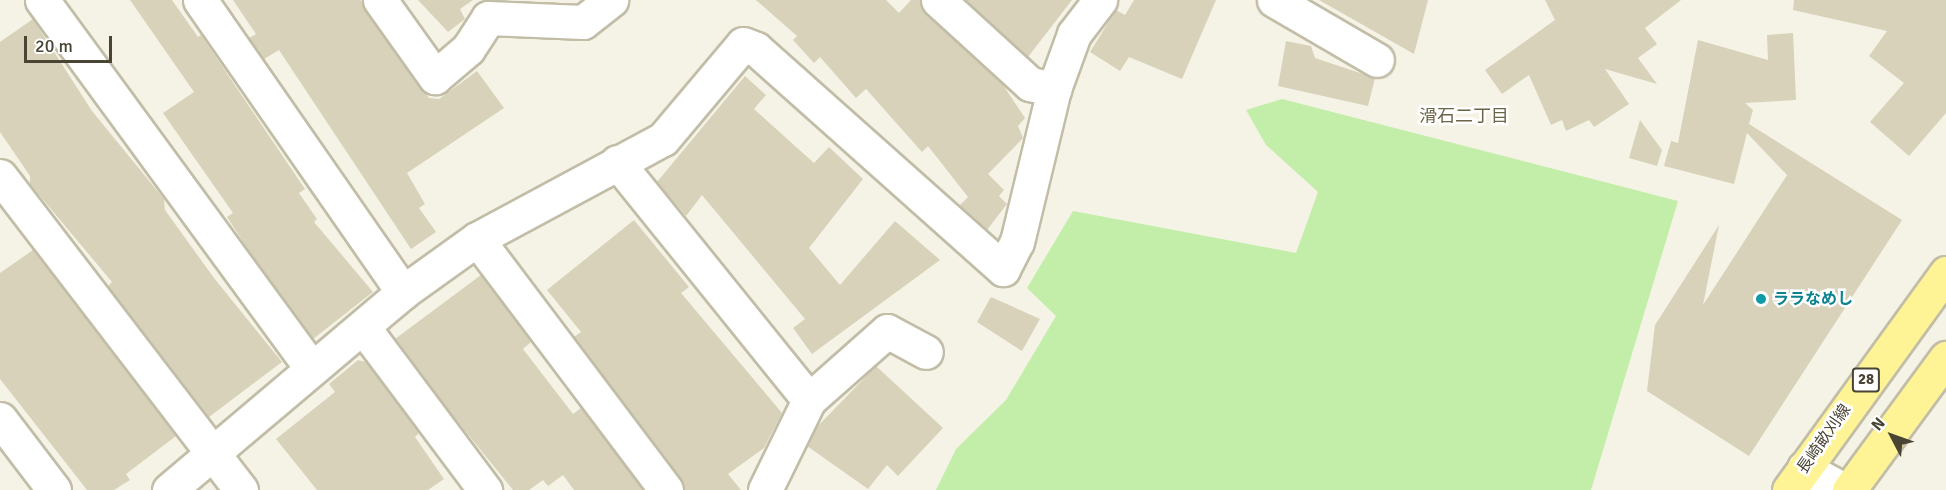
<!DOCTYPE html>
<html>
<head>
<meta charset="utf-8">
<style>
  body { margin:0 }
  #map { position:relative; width:1946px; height:490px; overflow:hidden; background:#f5f3e6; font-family:Signika,"Noto Sans JP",sans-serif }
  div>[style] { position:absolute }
  .green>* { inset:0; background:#c3eeaa }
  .building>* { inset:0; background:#d8d2ba }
  .roads { filter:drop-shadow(2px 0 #c2bda7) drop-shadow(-2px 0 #c2bda7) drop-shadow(0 2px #c2bda7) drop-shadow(0 -2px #c2bda7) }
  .minor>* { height:33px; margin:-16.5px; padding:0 16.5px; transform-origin:16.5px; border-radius:16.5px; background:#fff }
  .major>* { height:33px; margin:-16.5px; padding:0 16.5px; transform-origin:16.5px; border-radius:16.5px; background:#fff495 }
  .dots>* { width:16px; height:16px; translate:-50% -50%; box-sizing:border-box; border:3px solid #fff; border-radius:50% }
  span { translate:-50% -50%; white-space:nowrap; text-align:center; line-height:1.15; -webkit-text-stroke:5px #fff; paint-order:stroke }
  .shield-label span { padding:2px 4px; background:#fff; border:2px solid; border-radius:4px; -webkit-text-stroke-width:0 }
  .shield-label { font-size:15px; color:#494434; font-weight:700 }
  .culture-label { font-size:16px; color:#0d838f; font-weight:700 }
  .left { translate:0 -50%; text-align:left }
  .street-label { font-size:16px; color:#494434 }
  .neighbourhood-label { font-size:18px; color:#6d654a }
  .north { position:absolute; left:1862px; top:406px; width:60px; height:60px; -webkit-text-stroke:4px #fff; paint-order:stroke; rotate:311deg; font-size:16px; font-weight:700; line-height:24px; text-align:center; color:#494434 }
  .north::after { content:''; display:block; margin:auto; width:21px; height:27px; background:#494434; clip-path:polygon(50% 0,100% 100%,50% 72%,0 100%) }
  .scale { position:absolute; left:24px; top:36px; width:88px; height:27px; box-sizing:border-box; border:3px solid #494434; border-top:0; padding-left:8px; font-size:18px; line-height:21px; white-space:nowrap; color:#494434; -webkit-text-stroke:4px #fff; paint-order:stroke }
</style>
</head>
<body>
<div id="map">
  <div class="green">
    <i style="clip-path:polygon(1282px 99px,1678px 201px,1591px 490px,936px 490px,956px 449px,1006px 400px,1056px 316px,1027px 288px,1073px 211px,1296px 253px,1318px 192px,1266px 145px,1246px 110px)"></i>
  </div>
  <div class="building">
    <i style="clip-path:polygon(130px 0,172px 0,198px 37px,201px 35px,305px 189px,299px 193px,317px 219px,314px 222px,373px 292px,313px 339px,247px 248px,227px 217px,233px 213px,163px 113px,194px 92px)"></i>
    <i style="clip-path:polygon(233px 0,361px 0,429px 98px,439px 99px,477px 71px,504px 108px,407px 173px,425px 204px,419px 208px,436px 232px,411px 249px,279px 50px,264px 59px,249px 38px,256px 34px)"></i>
    <i style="clip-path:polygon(418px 0,473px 0,460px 9px,465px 19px,448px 32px)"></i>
    <i style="clip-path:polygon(756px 0,886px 0,899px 13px,911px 0,920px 0,925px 14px,1003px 85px,1025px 118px,1018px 126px,1023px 138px,988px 174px,1004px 190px,999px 196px,1007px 204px,987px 230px,960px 205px,968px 197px,928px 146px,922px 152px,866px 89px,856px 98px,820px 57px,814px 63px,793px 40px,797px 36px)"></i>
    <i style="clip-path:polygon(966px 0,1072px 0,1028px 57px)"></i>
    <i style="clip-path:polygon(1134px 0,1216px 0,1182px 79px,1129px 57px,1120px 71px,1090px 52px,1116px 10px,1125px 15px)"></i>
    <i style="clip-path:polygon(1319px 0,1428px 0,1414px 54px)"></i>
    <i style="clip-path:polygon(1545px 0,1681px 0,1645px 28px,1657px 44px,1638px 58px,1657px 84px,1605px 69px,1629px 104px,1594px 127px,1589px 120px,1566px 131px,1562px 120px,1551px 125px,1529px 75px,1502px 94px,1485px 70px,1555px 20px)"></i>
    <i style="clip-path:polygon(1794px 0,1946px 0,1946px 113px,1909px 156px,1870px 122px,1904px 83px,1869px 56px,1887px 31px,1793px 10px)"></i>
    <i style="clip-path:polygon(33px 19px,92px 111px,164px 199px,165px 210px,214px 278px,282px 362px,209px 417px,108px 286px,112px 282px,30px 184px,30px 176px,0 132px,0 42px)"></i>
    <i style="clip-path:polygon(1793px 33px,1796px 100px,1745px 103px,1753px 110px,1749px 124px,1902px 220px,1749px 456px,1647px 391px,1655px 325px,1719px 225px,1703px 305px,1787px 175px,1747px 133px,1734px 184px,1664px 166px,1671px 141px,1678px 143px,1698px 40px,1768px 60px,1767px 35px)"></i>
    <i style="clip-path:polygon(1286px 41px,1311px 46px,1315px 58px,1375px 78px,1368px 106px,1278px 86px)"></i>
    <i style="clip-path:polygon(745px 76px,766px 95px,754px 109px,814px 163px,829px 147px,863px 179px,809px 248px,840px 285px,895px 221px,940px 260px,812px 354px,793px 328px,805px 319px,702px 195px,686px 216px,657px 182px)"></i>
    <i style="clip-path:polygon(1640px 120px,1662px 150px,1657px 166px,1629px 158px)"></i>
    <i style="clip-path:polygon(634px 220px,689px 287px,681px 293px,782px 413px,764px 448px,728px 474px,741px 490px,684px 490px,574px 337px,581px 332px,547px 290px)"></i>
    <i style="clip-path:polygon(33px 250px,176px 436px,126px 474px,130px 480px,114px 490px,87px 490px,0 379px,0 273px)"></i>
    <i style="clip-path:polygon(481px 275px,531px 342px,523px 349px,573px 414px,581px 408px,643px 490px,574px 490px,563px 475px,548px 486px,543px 480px,529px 490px,513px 490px,449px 411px,395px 339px)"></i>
    <i style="clip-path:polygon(991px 297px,1040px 319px,1022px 351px,977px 322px)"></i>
    <i style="clip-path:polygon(358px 360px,366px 362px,419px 433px,415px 437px,444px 479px,428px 490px,317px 490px,276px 439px,335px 392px,329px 384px)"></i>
    <i style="clip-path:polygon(876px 366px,943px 428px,898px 476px,887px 465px,868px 489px,807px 446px,816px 428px)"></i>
  </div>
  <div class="roads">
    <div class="minor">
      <i style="left:42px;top:0;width:457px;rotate:53.8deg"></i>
      <i style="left:200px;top:0;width:356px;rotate:55.2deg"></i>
      <i style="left:380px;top:0;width:95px;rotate:54.5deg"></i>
      <i style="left:435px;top:77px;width:43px;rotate:-40.3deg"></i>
      <i style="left:468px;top:49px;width:37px;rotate:-57deg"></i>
      <i style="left:938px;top:0;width:125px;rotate:42.4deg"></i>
      <i style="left:1030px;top:84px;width:25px;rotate:12deg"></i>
      <i style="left:1274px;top:0;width:119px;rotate:30.2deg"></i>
      <i style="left:488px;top:18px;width:95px;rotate:2.4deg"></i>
      <i style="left:583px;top:22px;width:36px;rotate:-38deg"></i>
      <i style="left:617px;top:162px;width:306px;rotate:51.1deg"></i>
      <i style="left:809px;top:400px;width:100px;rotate:116.1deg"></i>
      <i style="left:0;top:176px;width:396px;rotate:52.5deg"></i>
      <i style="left:477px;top:239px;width:314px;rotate:53deg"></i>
      <i style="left:363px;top:327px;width:204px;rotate:53.2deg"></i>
      <i style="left:809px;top:400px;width:104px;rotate:-41.5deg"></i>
      <i style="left:887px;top:331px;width:44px;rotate:28.3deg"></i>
      <i style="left:0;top:419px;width:89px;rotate:52.7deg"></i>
      <i style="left:1804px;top:468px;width:46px;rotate:28.8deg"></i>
      <i style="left:169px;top:490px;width:307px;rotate:-40.2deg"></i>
      <i style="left:403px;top:292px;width:91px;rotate:-35.6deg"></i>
      <i style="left:477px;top:239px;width:211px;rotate:-28.3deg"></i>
      <i style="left:663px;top:139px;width:124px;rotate:-49.9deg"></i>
      <i style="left:743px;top:44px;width:14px;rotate:21deg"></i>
      <i style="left:756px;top:49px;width:331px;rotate:41.7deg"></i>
      <i style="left:1003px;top:269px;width:30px;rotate:-63deg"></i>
      <i style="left:1017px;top:242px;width:157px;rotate:-76.4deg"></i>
      <i style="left:1054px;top:89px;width:59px;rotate:-70deg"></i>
      <i style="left:1074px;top:34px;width:43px;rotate:-52.6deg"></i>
    </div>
    <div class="major">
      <i style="left:1789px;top:490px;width:268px;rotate:-54.1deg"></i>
      <i style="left:1849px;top:490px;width:164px;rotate:-53.7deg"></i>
    </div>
  </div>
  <div class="dots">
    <i style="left:1761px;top:299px;background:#0f9aa8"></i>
  </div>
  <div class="shield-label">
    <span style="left:1866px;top:380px">28</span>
  </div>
  <div class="culture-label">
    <span class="left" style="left:1773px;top:299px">ララなめし</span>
  </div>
  <div class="street-label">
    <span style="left:1824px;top:439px;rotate:-55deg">長崎畝刈線</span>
  </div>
  <div class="neighbourhood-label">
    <span style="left:1464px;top:116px">滑石二丁目</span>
  </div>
  <div class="north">N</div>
  <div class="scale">20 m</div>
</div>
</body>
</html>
